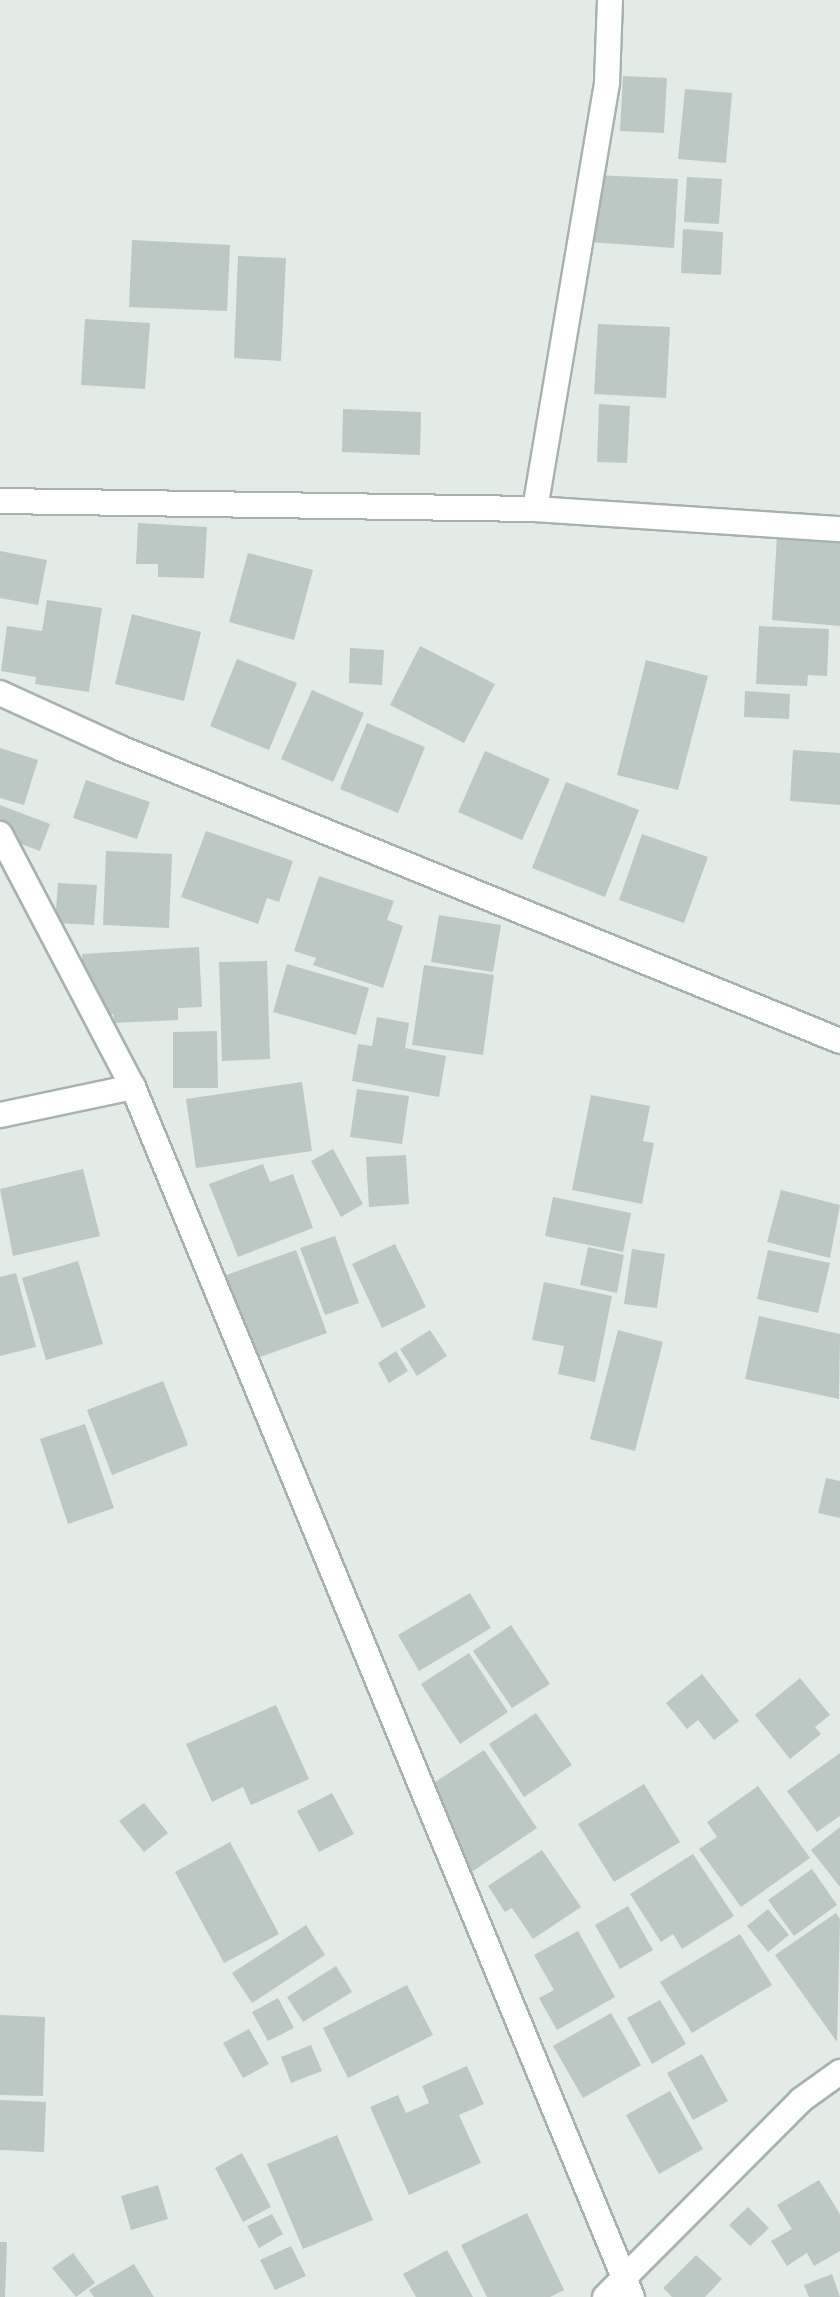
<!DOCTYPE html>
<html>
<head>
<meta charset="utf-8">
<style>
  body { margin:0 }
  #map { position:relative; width:840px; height:2297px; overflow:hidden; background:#e3ebe7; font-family:Montserrat,sans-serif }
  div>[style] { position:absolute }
  .building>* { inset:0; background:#bbc8c3 }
  .roads { filter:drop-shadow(2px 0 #a6b2ae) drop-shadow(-2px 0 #a6b2ae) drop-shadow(0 2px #a6b2ae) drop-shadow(0 -2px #a6b2ae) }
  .street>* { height:24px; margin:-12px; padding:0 12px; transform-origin:12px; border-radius:12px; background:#fff }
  span { translate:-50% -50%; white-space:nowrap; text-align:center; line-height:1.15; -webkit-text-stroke:7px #f3f8f5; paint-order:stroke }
</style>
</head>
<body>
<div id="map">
  <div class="building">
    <i style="clip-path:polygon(623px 76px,667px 78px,664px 133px,620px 131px)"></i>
    <i style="clip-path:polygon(685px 89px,732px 93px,726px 163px,678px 159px)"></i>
    <i style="clip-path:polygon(596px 175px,678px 179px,674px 248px,589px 242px)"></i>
    <i style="clip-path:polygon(687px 177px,722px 179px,719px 224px,684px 222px)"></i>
    <i style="clip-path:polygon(683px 229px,723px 232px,721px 275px,681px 273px)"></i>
    <i style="clip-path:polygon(132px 240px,230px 245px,227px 311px,129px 307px)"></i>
    <i style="clip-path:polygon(238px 256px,286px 258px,281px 361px,234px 358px)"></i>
    <i style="clip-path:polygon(85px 319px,150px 323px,145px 389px,81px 385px)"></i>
    <i style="clip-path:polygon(598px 324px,670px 327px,666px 398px,594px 394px)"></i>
    <i style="clip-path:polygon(599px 404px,630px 406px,627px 463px,597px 462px)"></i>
    <i style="clip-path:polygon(343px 409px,421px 412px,420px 455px,342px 452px)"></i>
    <i style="clip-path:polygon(138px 523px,207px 527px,204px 578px,158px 577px,158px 564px,136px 564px)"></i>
    <i style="clip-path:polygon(777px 536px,840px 540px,840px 626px,772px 620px)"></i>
    <i style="clip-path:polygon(0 551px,47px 560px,38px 605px,0 598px)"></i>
    <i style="clip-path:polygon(248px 553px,313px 570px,294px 640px,229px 622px)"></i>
    <i style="clip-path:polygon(47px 600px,102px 608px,89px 692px,35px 684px,36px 677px,1px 671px,7px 626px,42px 631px)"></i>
    <i style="clip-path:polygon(132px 614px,201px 632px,184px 701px,115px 684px)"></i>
    <i style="clip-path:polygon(759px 626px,829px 629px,827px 676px,808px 675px,807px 686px,756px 684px)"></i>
    <i style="clip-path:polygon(420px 646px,495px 684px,464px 743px,390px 705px)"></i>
    <i style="clip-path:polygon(350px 648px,384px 650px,382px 685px,349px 683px)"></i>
    <i style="clip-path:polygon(237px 659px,297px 683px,269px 750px,210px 726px)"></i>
    <i style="clip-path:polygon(646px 660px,708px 676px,678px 790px,617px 775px)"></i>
    <i style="clip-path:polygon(312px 690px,364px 713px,333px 782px,281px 759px)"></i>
    <i style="clip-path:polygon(745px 691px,790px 694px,789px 719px,744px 717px)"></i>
    <i style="clip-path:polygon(367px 723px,425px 747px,398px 813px,340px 789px)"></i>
    <i style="clip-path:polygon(0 748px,38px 760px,24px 805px,0 798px)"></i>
    <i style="clip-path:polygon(793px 750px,840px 753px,840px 805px,790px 801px)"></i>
    <i style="clip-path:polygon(485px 751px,550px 779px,522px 840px,458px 812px)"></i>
    <i style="clip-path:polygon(86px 780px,150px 802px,137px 839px,73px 818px)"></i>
    <i style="clip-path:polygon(566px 782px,639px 810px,605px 897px,532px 868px)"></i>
    <i style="clip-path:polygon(0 805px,50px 824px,40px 851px,0 836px)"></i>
    <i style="clip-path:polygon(206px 831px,293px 861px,279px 902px,267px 898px,258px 924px,181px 897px)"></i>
    <i style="clip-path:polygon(642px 834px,708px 857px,684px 923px,619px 900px)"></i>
    <i style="clip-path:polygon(106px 851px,172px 854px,169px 928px,103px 925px)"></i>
    <i style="clip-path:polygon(319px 876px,394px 901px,387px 920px,403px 926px,383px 988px,313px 965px,316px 958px,294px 951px)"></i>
    <i style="clip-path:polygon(58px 883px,97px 885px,94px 925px,55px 923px)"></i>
    <i style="clip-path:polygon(439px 915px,501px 925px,493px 972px,431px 962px)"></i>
    <i style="clip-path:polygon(199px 947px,202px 1007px,178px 1008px,178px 1020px,115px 1023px,113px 1014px,86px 1015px,82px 954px)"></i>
    <i style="clip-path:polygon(267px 961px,270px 1059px,222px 1061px,219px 962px)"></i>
    <i style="clip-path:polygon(287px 964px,369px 988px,356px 1035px,273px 1012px)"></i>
    <i style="clip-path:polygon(424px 965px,494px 975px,483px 1055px,412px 1045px)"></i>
    <i style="clip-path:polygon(377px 1017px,409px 1023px,405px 1048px,446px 1056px,439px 1097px,352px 1081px,358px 1044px,372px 1046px)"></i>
    <i style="clip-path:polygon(217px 1031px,218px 1088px,173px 1088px,173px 1032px)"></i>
    <i style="clip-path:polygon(302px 1082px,312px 1151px,196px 1168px,186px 1099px)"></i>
    <i style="clip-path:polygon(357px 1089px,409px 1096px,402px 1144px,350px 1137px)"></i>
    <i style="clip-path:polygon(591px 1095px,650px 1106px,643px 1141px,654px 1143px,642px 1204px,572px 1190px)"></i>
    <i style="clip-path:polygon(333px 1149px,363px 1204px,341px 1217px,311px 1161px)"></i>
    <i style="clip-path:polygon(406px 1155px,409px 1204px,369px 1207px,366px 1157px)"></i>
    <i style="clip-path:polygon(263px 1164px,270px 1182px,293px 1174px,313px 1228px,238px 1257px,209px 1184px)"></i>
    <i style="clip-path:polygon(83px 1169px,100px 1236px,13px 1256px,0 1189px)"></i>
    <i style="clip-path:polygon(781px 1190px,840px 1205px,830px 1258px,767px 1242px)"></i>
    <i style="clip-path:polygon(553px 1197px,631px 1213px,623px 1252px,545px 1236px)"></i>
    <i style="clip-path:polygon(335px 1236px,359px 1303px,325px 1315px,300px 1248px)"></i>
    <i style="clip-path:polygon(395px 1244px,426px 1307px,382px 1328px,352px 1264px)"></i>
    <i style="clip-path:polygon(588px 1247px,624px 1255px,617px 1293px,580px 1285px)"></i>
    <i style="clip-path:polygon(632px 1249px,665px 1254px,657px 1308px,624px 1304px)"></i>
    <i style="clip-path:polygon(296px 1250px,327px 1333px,249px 1361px,218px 1278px)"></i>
    <i style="clip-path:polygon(768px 1250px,830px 1263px,818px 1313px,757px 1299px)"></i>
    <i style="clip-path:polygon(78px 1261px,103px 1344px,46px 1360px,22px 1278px)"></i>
    <i style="clip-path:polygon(16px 1273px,36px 1347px,0 1356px,0 1277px)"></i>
    <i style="clip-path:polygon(544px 1282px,612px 1296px,595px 1382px,558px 1374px,564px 1346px,532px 1340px)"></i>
    <i style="clip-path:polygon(759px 1316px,840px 1334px,839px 1399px,745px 1379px)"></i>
    <i style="clip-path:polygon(430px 1330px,447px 1356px,417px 1376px,400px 1349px)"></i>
    <i style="clip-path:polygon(618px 1330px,663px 1342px,635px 1451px,590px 1439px)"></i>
    <i style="clip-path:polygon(396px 1351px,408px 1371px,389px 1383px,378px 1363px)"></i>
    <i style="clip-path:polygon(163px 1381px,188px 1445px,112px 1475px,87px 1410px)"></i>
    <i style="clip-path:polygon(85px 1424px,114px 1508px,68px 1524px,40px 1439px)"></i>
    <i style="clip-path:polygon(826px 1478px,840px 1481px,840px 1518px,818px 1513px)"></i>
    <i style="clip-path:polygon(470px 1593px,491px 1628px,419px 1671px,398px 1635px)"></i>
    <i style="clip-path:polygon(511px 1625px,550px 1684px,512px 1708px,473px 1651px)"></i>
    <i style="clip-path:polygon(469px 1653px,508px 1712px,460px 1744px,421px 1684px)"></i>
    <i style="clip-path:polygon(702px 1674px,739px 1721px,714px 1740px,698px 1720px,687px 1729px,666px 1703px)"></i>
    <i style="clip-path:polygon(800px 1678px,830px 1715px,815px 1727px,821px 1734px,790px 1759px,755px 1715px)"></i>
    <i style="clip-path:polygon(276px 1705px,309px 1779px,251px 1805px,243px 1787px,212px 1802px,186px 1744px)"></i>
    <i style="clip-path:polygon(536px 1713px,572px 1765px,524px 1797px,489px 1744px)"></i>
    <i style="clip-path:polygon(484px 1750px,537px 1828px,470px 1873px,417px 1794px)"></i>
    <i style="clip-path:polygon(840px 1753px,840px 1816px,817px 1832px,787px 1791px)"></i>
    <i style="clip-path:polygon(644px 1784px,680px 1842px,614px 1882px,578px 1824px)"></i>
    <i style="clip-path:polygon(758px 1786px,810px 1858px,741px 1907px,699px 1849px,717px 1837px,707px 1822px)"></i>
    <i style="clip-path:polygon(332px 1793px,354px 1834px,319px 1852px,297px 1811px)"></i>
    <i style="clip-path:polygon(144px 1803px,168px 1833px,144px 1852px,119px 1821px)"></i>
    <i style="clip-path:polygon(840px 1827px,840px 1887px,811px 1850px)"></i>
    <i style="clip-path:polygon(230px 1842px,279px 1934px,224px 1963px,175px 1872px)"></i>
    <i style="clip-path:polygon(542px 1850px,581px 1907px,533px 1939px,512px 1908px,505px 1912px,488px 1886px)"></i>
    <i style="clip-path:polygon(693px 1854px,734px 1916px,682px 1949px,673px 1934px,661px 1942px,630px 1894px)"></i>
    <i style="clip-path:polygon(812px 1869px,837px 1905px,794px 1936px,768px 1900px)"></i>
    <i style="clip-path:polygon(628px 1906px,653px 1950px,620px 1969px,595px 1925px)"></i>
    <i style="clip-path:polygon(768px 1909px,789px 1935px,768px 1952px,747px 1926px)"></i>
    <i style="clip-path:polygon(836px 1913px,840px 1919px,837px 2042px,775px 1955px)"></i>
    <i style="clip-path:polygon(306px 1925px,325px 1955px,252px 2003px,232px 1973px)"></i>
    <i style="clip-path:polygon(578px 1931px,615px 1997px,557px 2030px,539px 1998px,554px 1990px,534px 1955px)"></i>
    <i style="clip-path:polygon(740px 1934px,772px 1985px,692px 2033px,660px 1982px)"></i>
    <i style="clip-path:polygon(336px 1966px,352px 1992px,303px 2022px,287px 1997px)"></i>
    <i style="clip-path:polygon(407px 1985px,433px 2035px,348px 2078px,323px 2028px)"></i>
    <i style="clip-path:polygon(278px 1998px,294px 2028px,268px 2041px,252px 2012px)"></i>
    <i style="clip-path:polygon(660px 2000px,686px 2044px,652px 2064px,627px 2018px)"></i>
    <i style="clip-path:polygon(611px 2013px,641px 2065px,583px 2098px,553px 2046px)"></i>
    <i style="clip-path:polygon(0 2015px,45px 2017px,43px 2096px,0 2095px)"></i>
    <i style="clip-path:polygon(249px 2029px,269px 2064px,243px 2078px,223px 2043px)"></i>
    <i style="clip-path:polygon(311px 2045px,322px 2071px,291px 2083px,281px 2057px)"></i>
    <i style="clip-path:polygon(702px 2054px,728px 2101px,693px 2120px,667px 2073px)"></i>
    <i style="clip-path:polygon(467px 2066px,484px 2104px,459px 2115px,481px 2163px,409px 2195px,370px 2107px,398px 2095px,406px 2113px,429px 2103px,422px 2086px)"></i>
    <i style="clip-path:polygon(670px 2091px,703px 2149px,659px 2174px,626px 2115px)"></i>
    <i style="clip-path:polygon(0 2100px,46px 2102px,44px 2152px,0 2150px)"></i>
    <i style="clip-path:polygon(337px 2135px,373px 2220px,303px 2249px,267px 2164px)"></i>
    <i style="clip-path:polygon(242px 2153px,271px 2207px,243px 2222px,215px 2168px)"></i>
    <i style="clip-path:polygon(819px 2180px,840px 2214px,840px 2251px,814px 2266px,807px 2253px,787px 2266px,771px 2241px,792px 2229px,777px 2205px)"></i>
    <i style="clip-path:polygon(158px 2185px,168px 2219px,131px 2230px,121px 2196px)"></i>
    <i style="clip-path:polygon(748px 2207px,769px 2228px,750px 2246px,729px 2225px)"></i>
    <i style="clip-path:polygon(527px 2213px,564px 2290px,550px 2297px,487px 2297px,461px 2245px)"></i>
    <i style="clip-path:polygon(272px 2214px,283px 2234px,259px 2248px,247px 2226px)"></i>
    <i style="clip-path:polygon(0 2242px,7px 2242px,5px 2297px,0 2297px)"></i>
    <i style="clip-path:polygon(291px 2246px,306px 2276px,275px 2290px,260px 2260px)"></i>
    <i style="clip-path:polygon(447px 2250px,473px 2297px,416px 2297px,403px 2274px)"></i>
    <i style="clip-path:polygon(73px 2253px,95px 2283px,76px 2297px,52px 2268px)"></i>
    <i style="clip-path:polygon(696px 2255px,722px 2279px,705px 2297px,672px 2297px,663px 2288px)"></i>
    <i style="clip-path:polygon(134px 2264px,154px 2297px,94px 2297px,89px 2290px)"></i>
    <i style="clip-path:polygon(832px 2274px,840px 2297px,809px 2297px,804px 2285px)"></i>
  </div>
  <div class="roads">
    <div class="street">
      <i style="left:0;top:501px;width:535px;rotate:0.86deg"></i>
      <i style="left:535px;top:509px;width:306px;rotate:3.8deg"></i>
      <i style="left:535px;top:509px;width:433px;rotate:-80.4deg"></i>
      <i style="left:607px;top:82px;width:82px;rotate:-87.9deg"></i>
      <i style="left:0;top:693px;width:132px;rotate:24.6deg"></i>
      <i style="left:120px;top:748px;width:777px;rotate:22.14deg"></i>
      <i style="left:0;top:834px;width:286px;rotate:62.3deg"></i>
      <i style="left:133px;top:1087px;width:1309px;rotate:67.59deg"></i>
      <i style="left:0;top:1115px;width:136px;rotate:-11.9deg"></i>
      <i style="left:605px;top:2297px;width:278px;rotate:-45.1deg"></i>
      <i style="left:801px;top:2100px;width:48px;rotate:-35.7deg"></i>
    </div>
  </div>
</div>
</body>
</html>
